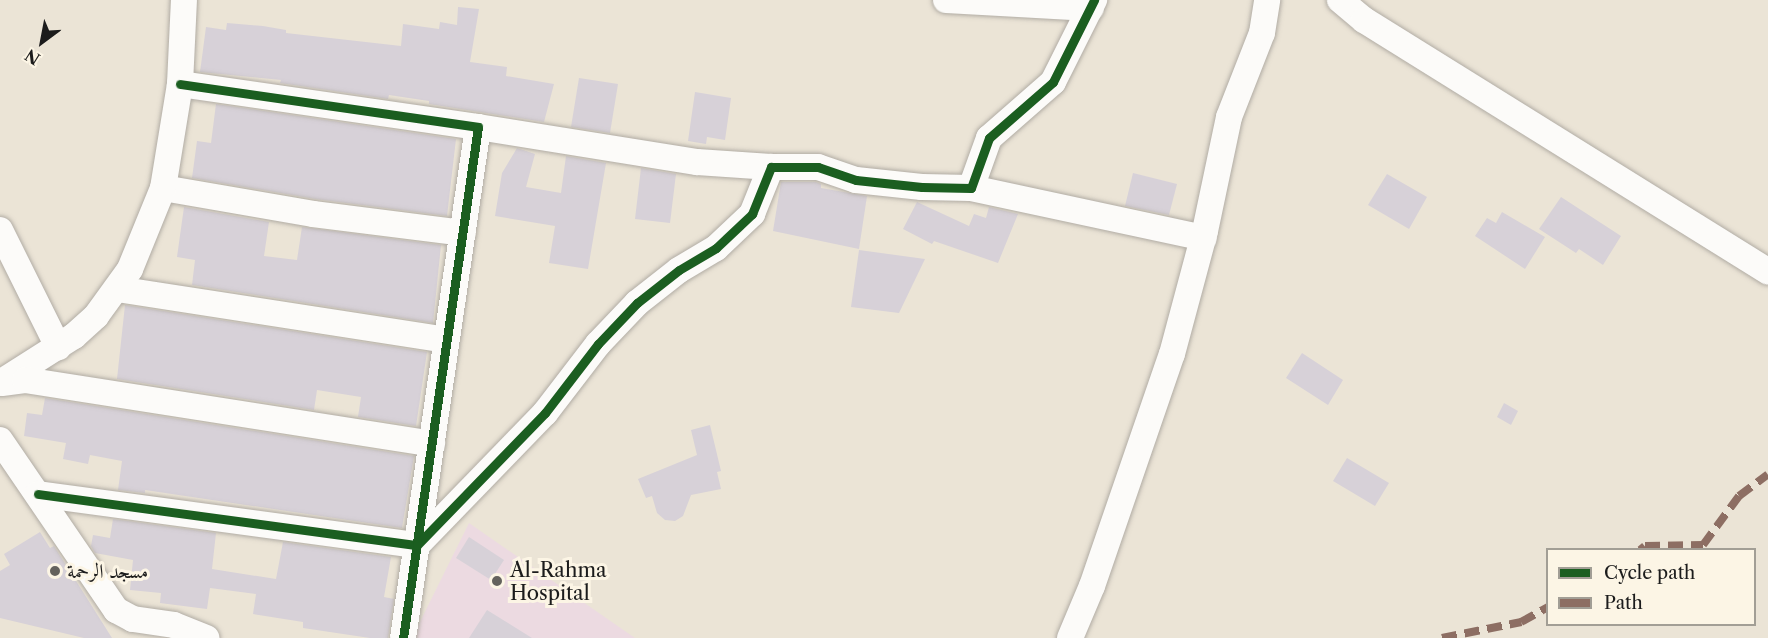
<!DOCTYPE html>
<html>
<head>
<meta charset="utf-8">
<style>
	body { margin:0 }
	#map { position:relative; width:1768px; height:638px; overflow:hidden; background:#ebe4d6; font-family:"Libre Caslon Text",Amiri,serif }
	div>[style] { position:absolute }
	.built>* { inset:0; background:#ecdae1 }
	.building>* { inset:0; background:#d7d1d8 }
	.roads { filter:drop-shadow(0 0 2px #b1aca4) drop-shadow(0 0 2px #b1aca4) }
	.minor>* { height:26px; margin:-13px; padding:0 13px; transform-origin:13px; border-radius:13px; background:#fcfbf9 }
	.quiet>* { height:8px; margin-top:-4px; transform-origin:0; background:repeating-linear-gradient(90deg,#8d6e63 0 15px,transparent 0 23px) }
	.cycleway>* { height:9px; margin:-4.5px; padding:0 4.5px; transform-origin:4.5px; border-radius:4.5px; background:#1b5e20 }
	.dots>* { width:16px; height:16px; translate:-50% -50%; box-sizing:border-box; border:3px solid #fcf5e5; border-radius:50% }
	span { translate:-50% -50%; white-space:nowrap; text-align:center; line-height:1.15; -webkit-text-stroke:6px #fcf5e5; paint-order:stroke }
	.poi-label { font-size:20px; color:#1c1c1c }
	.left { translate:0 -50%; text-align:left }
	.legend { position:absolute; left:1546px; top:548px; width:210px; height:78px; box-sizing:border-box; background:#fcf5e5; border:2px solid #a29e95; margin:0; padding:8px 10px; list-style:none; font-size:18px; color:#1c1c1c }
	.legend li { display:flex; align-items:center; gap:12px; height:30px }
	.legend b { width:30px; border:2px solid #a29e95 }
	.north { position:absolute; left:12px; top:12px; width:60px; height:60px; -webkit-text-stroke:4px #fcf5e5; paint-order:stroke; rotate:212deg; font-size:16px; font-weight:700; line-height:24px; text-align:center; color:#1c1c1c }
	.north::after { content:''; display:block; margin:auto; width:21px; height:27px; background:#1c1c1c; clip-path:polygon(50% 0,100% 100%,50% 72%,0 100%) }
</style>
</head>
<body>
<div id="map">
	<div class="built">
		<i style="clip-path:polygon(469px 523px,635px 638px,412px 638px)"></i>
	</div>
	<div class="building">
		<i style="clip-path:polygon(458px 7px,479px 9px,470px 62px,507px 67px,506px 76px,554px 84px,544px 122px,429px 104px,429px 101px,389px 95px,388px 99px,280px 83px,281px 80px,200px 72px,206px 27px,226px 30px,227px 23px,263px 26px,286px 30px,286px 33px,401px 46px,403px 24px,439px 29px,440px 22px,457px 25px)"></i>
		<i style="clip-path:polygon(579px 78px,618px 84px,610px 133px,571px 127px)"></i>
		<i style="clip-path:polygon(695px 92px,731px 98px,725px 140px,707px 137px,706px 144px,688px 141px)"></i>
		<i style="clip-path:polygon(216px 104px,456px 139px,447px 216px,315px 199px,192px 178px,197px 141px,211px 143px)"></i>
		<i style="clip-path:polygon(517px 148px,535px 154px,526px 187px,561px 193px,566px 156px,606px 163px,588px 269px,549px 263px,555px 226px,495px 216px,502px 173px)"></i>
		<i style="clip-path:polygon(641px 168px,676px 174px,670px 223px,635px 219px)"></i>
		<i style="clip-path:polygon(1133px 173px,1177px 184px,1169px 215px,1125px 206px)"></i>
		<i style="clip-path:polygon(1387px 174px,1427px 197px,1409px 229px,1368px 205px)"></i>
		<i style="clip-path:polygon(781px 182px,816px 182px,821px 184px,821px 188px,867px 196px,859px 249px,773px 231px)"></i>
		<i style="clip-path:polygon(1561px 197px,1621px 236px,1603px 265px,1579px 249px,1576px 253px,1539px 229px)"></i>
		<i style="clip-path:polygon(917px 202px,969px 226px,974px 214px,986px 218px,989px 207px,1018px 214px,998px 263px,934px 241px,932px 244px,903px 229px)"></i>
		<i style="clip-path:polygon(184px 207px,269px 222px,264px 256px,297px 260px,302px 227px,441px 245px,433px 323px,192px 285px,195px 260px,177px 257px)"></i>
		<i style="clip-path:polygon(1502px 212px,1545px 237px,1525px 269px,1475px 236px,1487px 218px,1496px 223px)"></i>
		<i style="clip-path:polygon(859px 250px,925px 259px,899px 313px,851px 307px)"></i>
		<i style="clip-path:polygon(125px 305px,427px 352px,416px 426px,358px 417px,361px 397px,317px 390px,314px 410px,117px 379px)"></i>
		<i style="clip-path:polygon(1302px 353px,1343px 380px,1328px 405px,1286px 378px)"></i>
		<i style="clip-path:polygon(45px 398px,414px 456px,402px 528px,145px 490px,145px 493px,118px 490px,122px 461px,90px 455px,88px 464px,63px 459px,66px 443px,24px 436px,27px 413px,42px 415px)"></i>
		<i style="clip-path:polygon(1504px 403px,1518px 411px,1511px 425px,1497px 417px)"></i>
		<i style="clip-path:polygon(710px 425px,721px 471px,717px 472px,721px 489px,691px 495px,683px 516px,675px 521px,665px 520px,657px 513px,652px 496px,646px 498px,638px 479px,697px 455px,691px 430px)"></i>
		<i style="clip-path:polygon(1347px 458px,1389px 483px,1375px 506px,1333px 481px)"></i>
		<i style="clip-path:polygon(113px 519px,216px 533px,212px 569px,276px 579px,283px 542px,391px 557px,384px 597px,394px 599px,388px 638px,370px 638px,303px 628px,303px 622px,253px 614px,256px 594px,210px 588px,207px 609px,160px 603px,161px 593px,130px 590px,133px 560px,95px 553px,91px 546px,93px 535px,110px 538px)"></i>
		<i style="clip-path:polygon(40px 532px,50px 548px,54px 546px,112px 638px,84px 638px,0 618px,0 571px,10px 565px,4px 554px)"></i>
		<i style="clip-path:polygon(469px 537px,504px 560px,491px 580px,456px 558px)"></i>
		<i style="clip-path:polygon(487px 610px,532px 638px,469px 638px)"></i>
	</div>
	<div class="roads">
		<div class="minor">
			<i style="left:946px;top:0;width:145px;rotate:3.2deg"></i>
			<i style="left:1340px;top:0;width:31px;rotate:40deg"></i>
			<i style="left:1364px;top:20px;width:476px;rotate:31.9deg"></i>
			<i style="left:180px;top:84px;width:301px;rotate:8.2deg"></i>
			<i style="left:478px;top:127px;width:516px;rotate:98.35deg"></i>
			<i style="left:478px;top:127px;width:222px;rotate:9.1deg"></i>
			<i style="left:697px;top:162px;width:74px;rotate:3.9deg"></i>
			<i style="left:163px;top:188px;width:152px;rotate:9.8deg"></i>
			<i style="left:313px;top:214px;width:151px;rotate:7.2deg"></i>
			<i style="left:971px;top:188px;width:238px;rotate:12.1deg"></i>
			<i style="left:0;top:230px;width:131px;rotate:63.6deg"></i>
			<i style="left:117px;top:289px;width:333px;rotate:8.8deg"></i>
			<i style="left:0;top:383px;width:88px;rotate:-32.4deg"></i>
			<i style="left:74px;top:336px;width:30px;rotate:-42deg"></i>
			<i style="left:96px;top:316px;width:58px;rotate:-54.1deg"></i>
			<i style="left:130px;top:269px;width:87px;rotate:-67.8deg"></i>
			<i style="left:163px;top:188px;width:105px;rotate:-80.7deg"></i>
			<i style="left:180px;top:84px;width:84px;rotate:-87.3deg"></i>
			<i style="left:2px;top:383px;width:23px;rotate:-7deg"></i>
			<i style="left:25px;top:380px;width:412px;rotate:8.9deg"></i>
			<i style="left:0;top:440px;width:206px;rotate:55.7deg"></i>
			<i style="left:116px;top:610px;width:19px;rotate:28deg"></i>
			<i style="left:133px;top:619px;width:41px;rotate:8.3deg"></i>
			<i style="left:174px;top:625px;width:35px;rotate:22deg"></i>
			<i style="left:38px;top:494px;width:382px;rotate:7.7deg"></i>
			<i style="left:417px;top:545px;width:184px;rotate:-45.9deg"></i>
			<i style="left:545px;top:413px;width:87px;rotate:-52.5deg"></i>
			<i style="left:598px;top:344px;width:57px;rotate:-46.4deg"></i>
			<i style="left:637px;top:303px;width:53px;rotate:-38.2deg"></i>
			<i style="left:679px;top:270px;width:43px;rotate:-30.7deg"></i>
			<i style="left:716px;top:248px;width:50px;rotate:-43.4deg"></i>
			<i style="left:752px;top:214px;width:51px;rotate:-68deg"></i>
			<i style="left:771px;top:167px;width:47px"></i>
			<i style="left:818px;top:167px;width:40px;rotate:18.9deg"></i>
			<i style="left:856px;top:180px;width:66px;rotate:6.1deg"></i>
			<i style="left:922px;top:187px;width:49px;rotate:1.2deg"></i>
			<i style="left:971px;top:188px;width:53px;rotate:-70.2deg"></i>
			<i style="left:989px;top:138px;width:85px;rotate:-41.2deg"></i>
			<i style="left:1053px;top:82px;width:92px;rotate:-63.4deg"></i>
			<i style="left:1070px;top:638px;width:56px;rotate:-67.1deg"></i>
			<i style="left:1092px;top:586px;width:245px;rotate:-71deg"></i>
			<i style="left:1172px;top:354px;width:127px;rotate:-75deg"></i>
			<i style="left:1205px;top:231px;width:116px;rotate:-78.1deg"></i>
			<i style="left:1229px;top:117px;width:90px;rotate:-68.6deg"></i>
			<i style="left:1262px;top:33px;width:33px;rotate:-81deg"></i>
		</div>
	</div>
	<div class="quiet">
		<i style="left:1640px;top:550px;width:6px;rotate:-39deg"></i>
		<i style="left:1645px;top:546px;width:58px;rotate:-1deg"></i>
		<i style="left:1703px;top:545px;width:61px;rotate:-53.7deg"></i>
		<i style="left:1739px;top:496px;width:36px;rotate:-37deg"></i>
		<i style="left:1442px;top:638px;width:81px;rotate:-11.4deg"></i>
		<i style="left:1521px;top:622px;width:31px;rotate:-29deg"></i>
	</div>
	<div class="cycleway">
		<i style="left:180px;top:84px;width:301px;rotate:8.2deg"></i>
		<i style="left:478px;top:127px;width:516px;rotate:98.35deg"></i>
		<i style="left:38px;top:494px;width:382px;rotate:7.7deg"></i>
		<i style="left:417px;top:545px;width:184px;rotate:-45.9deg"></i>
		<i style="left:545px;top:413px;width:87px;rotate:-52.5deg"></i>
		<i style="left:598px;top:344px;width:57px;rotate:-46.4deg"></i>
		<i style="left:637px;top:303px;width:53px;rotate:-38.2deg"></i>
		<i style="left:679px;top:270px;width:43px;rotate:-30.7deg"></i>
		<i style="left:716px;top:248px;width:50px;rotate:-43.4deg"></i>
		<i style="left:752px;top:214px;width:51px;rotate:-68deg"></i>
		<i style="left:771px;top:167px;width:47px"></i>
		<i style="left:818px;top:167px;width:40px;rotate:18.9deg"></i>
		<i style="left:856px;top:180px;width:66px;rotate:6.1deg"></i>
		<i style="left:922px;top:187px;width:49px;rotate:1.2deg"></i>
		<i style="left:971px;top:188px;width:53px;rotate:-70.2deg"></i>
		<i style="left:989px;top:138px;width:85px;rotate:-41.2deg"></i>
		<i style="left:1053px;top:82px;width:92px;rotate:-63.4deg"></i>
	</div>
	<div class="dots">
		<i style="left:55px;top:571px;background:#64625d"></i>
		<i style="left:497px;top:581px;background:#64625d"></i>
	</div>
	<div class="poi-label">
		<span class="left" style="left:510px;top:582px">Al-Rahma<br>Hospital</span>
		<span class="left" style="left:67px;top:571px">مسجد الرحمة</span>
	</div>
	<ul class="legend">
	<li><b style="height:8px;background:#1b5e20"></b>Cycle path</li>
	<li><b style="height:8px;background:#8d6e63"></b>Path</li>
	</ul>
	<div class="north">N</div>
</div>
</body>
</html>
